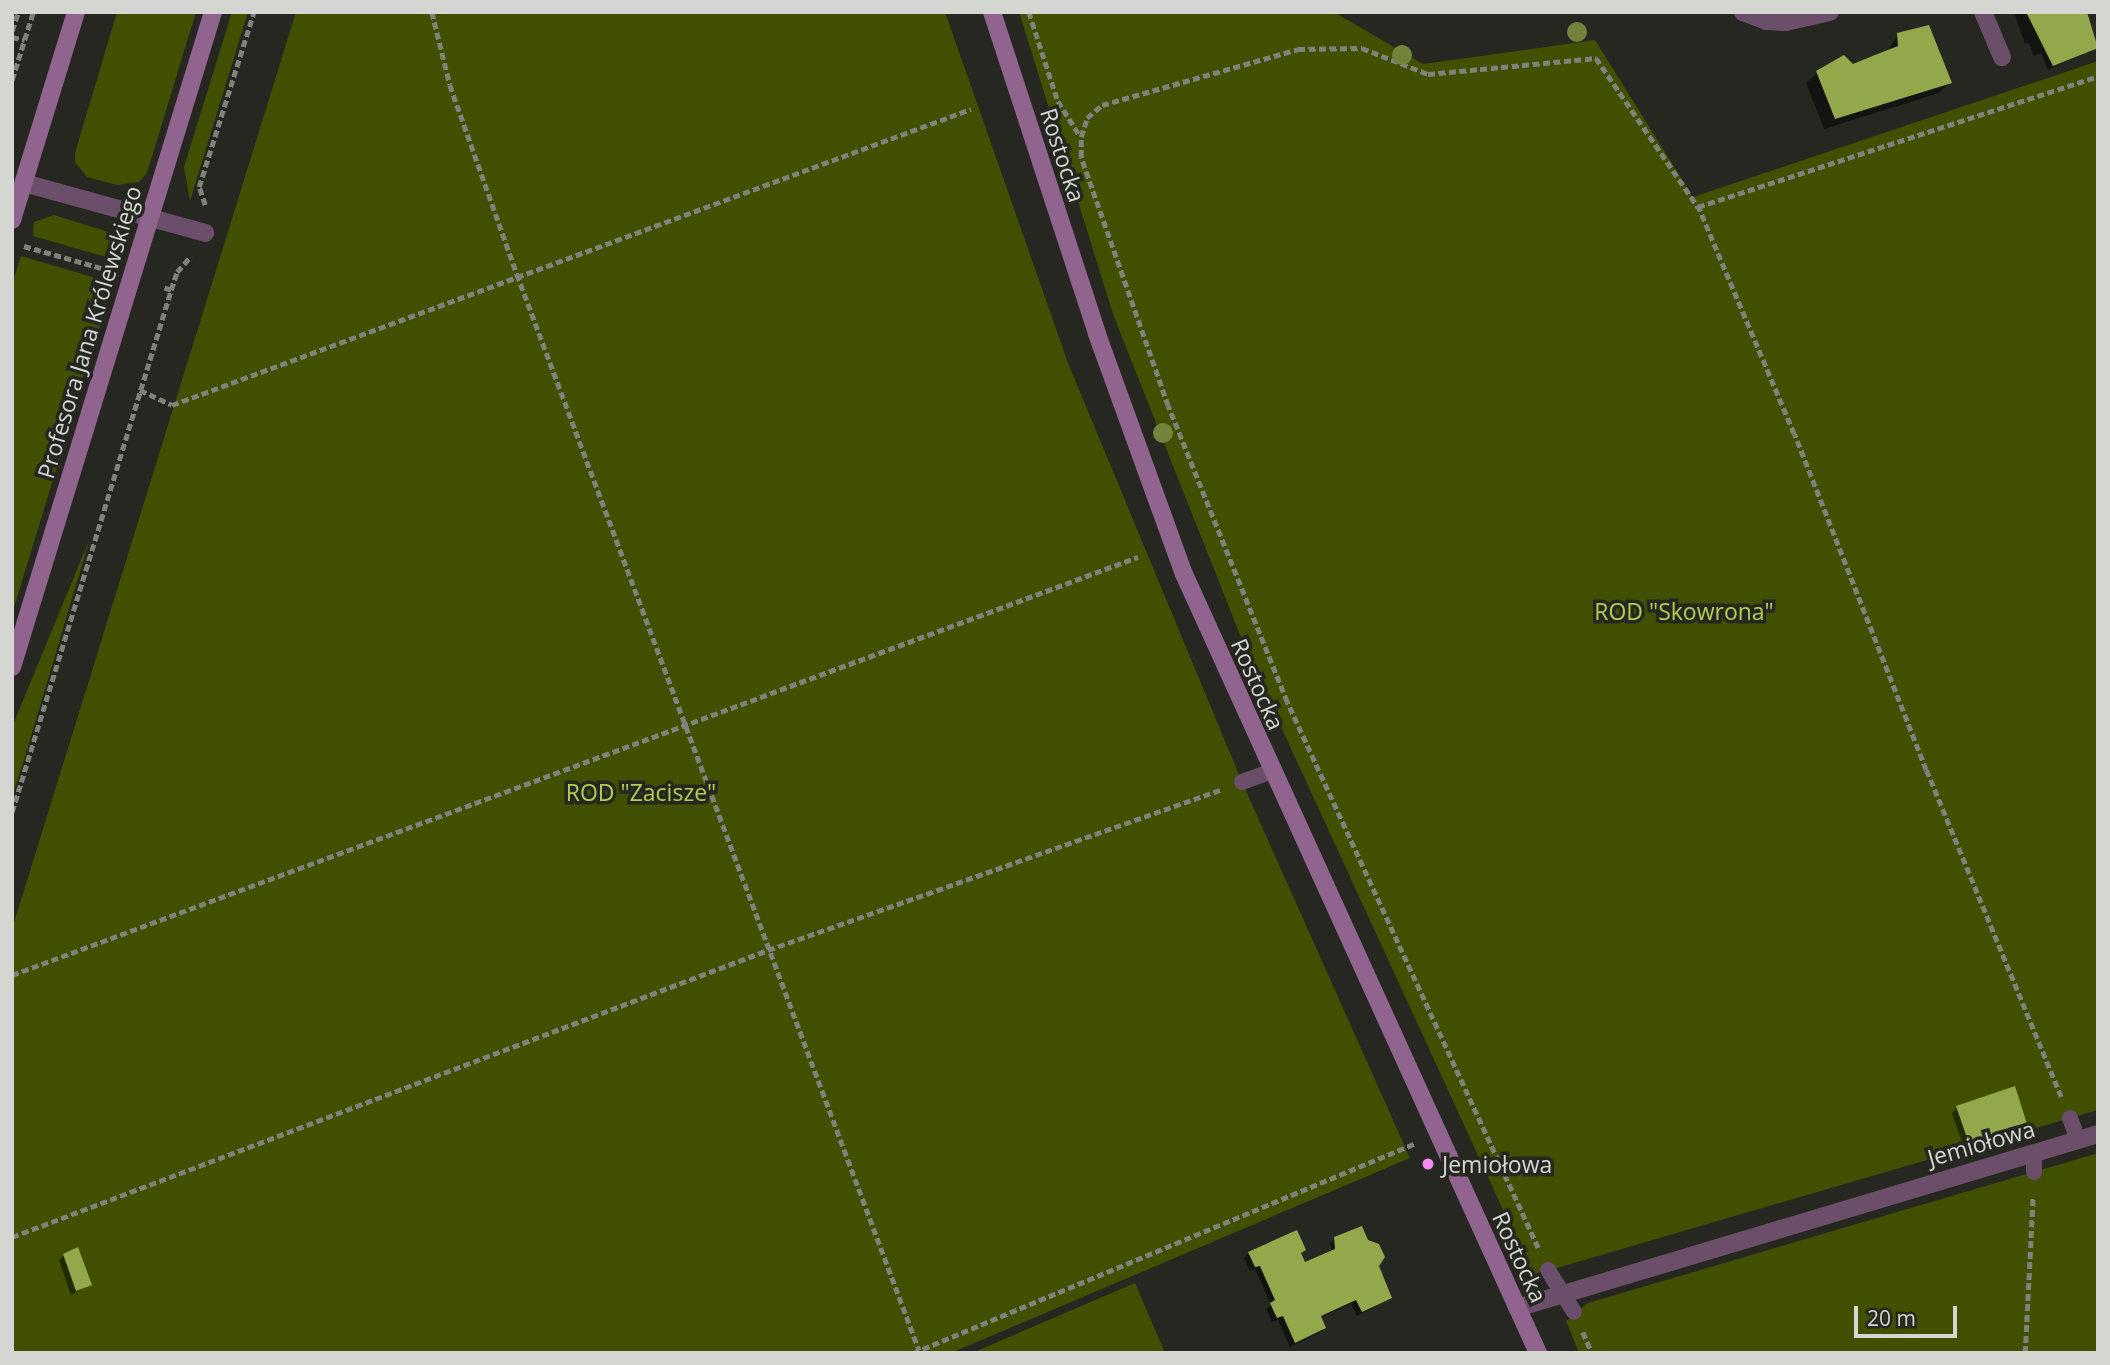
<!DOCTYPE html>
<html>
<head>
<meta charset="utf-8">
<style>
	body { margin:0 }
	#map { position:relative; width:2110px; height:1365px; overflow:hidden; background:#252720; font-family:"Open Sans",sans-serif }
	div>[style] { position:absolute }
	.green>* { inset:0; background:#414f00 }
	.shadow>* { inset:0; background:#0007 }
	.building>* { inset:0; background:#93a84a }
	.path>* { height:4.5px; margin-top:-2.25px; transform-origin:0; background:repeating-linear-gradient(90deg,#7f817b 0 7px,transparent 0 10.5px) }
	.lane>* { height:16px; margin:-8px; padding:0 8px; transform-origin:8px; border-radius:8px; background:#6b4e69 }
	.street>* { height:18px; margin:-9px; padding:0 9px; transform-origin:9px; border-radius:9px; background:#6b4e69 }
	.secondary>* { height:18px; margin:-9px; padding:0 9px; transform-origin:9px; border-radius:9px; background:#91648f }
	.trees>* { width:20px; height:20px; margin:-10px; border-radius:50%; background:#73833b }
	.dots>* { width:19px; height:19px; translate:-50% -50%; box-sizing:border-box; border:4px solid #252720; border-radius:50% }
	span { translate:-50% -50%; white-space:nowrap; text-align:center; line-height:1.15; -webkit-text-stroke:7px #252720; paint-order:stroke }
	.street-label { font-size:23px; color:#d4d6d1 }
	.park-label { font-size:23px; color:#b2ce51 }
	.poi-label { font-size:23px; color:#d4d6d1 }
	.left { translate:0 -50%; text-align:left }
	.frame { position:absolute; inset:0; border:14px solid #d4d6d1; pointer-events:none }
	.scale { position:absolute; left:1854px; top:1306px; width:103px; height:32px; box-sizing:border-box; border:4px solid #d4d6d1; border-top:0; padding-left:9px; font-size:21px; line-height:24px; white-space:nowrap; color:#d4d6d1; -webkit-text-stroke:5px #252720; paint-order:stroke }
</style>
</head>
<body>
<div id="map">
	<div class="green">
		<i style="clip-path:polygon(117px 12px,196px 12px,147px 173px,139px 182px,117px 185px,87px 177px,75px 162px,75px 153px)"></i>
		<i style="clip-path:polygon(232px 12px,248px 12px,190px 201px,184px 167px)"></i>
		<i style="clip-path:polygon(296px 12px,945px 12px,1068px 363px,1242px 782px,1410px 1158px,951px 1353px,12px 1353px,12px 929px)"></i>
		<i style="clip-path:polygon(1019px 12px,1334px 12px,1423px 64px,1595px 40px,1693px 197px,2098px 61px,2098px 1110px,1533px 1275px,1248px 655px,1114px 317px)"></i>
		<i style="clip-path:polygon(54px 215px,112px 233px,120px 261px,33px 236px,34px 222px)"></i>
		<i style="clip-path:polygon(21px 256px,113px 283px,12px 614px,12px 284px)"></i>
		<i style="clip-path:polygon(90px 538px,24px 760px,12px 798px,12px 727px)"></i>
		<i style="clip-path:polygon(2098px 1153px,2098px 1353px,1579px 1353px,1566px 1321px,1588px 1303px)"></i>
		<i style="clip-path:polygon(1135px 1283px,1165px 1353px,972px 1353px)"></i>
	</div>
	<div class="shadow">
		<i style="clip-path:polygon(2014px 12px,2085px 12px,2098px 47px,2048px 70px,2041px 53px,2034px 56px,2029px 43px,2025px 44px)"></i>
		<i style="clip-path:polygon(1898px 35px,1950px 82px,1939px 93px,1824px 129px,1806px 83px,1817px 73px,1853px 66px,1887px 52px)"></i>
		<i style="clip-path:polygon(1957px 1108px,2026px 1127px,1965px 1151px,1952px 1113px)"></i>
		<i style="clip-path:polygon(1335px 1239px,1377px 1266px,1390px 1298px,1357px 1316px,1351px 1304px,1319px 1318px,1324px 1328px,1319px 1333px,1290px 1347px,1278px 1320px,1272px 1322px,1266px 1309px,1271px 1305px,1255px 1269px,1250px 1271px,1244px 1258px,1249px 1253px,1300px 1254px,1304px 1264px,1333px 1251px,1330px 1244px)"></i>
		<i style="clip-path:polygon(64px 1255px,90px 1284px,71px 1295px,59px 1260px)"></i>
	</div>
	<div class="building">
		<i style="clip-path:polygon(2026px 12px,2087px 12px,2098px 48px,2053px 66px)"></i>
		<i style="clip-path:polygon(1929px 25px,1952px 83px,1835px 119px,1816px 71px,1844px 55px,1853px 64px,1875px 55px,1898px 46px,1897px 33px)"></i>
		<i style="clip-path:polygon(2015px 1086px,2028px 1127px,1970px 1147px,1956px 1106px)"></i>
		<i style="clip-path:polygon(1362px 1226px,1368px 1240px,1379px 1244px,1385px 1257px,1379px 1266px,1392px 1298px,1362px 1312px,1356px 1300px,1321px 1316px,1326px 1328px,1295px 1343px,1283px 1316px,1277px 1318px,1270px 1303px,1275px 1300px,1260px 1266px,1255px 1267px,1248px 1252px,1297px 1230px,1306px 1250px,1301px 1253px,1305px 1262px,1335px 1249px,1334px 1237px)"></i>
		<i style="clip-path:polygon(78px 1247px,92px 1285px,76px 1291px,63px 1254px)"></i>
	</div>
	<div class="path">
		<i style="left:432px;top:12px;width:75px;rotate:76.1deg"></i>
		<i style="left:450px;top:85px;width:201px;rotate:70.5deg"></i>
		<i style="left:517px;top:274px;width:1149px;rotate:69.51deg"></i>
		<i style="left:1029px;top:12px;width:94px;rotate:72deg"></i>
		<i style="left:1058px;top:101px;width:41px;rotate:57.8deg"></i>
		<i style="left:12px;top:31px;width:20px;rotate:-72deg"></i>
		<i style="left:12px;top:37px;width:13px;rotate:13deg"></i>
		<i style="left:12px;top:80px;width:71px;rotate:-72.8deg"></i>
		<i style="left:205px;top:205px;width:19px;rotate:-108deg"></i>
		<i style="left:199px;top:187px;width:183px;rotate:-72.6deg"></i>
		<i style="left:24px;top:246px;width:87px;rotate:15.9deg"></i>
		<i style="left:171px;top:290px;width:19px;rotate:-72deg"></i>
		<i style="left:177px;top:272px;width:21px;rotate:-49deg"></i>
		<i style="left:140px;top:390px;width:35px;rotate:25deg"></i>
		<i style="left:172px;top:405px;width:852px;rotate:-20.33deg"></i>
		<i style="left:12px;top:812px;width:546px;rotate:-73.06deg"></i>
		<i style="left:171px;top:290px;width:7px;rotate:-164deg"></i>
		<i style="left:12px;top:975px;width:1201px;rotate:-20.37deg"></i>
		<i style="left:2061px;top:1097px;width:354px;rotate:-112.4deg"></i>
		<i style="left:1926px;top:770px;width:361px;rotate:-111.4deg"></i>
		<i style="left:1794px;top:434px;width:246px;rotate:-112.9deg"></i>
		<i style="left:1698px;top:207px;width:421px;rotate:-18.1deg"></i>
		<i style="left:12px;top:1237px;width:809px;rotate:-20.79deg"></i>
		<i style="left:768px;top:950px;width:480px;rotate:-19.5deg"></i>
		<i style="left:1538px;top:1248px;width:601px;rotate:-114.69deg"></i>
		<i style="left:1287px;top:702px;width:319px;rotate:-111.9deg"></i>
		<i style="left:1168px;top:406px;width:264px;rotate:-109.3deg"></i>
		<i style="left:1081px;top:157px;width:20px;rotate:-90deg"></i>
		<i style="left:1081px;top:137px;width:20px;rotate:-72deg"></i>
		<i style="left:1087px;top:118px;width:20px;rotate:-41deg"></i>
		<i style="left:1102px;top:105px;width:204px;rotate:-15.9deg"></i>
		<i style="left:1298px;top:49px;width:64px;rotate:-0.9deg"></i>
		<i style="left:1362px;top:48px;width:71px;rotate:21.5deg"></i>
		<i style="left:1428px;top:74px;width:169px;rotate:-5.4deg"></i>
		<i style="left:1596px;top:58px;width:181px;rotate:55.6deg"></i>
		<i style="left:1583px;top:1332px;width:23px;rotate:67deg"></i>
		<i style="left:913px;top:1353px;width:545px;rotate:-22.66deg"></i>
		<i style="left:2025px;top:1353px;width:156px;rotate:-87.1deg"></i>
	</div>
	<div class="lane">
		<i style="left:1242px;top:782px;width:30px;rotate:-20deg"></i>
		<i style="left:2070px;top:1118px;width:23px;rotate:70deg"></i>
		<i style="left:2034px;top:1172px;width:19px;rotate:-90deg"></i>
		<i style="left:1548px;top:1270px;width:49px;rotate:58.2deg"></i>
	</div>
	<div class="street">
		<i style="left:1743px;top:12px;width:25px;rotate:21deg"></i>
		<i style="left:1766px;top:21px;width:20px;rotate:3deg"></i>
		<i style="left:1786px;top:22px;width:45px;rotate:-12.8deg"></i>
		<i style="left:1983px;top:12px;width:49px;rotate:67.1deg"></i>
		<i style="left:24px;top:183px;width:188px;rotate:15.4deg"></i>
		<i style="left:1517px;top:1308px;width:606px;rotate:-16.67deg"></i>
	</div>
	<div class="secondary">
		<i style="left:992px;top:12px;width:339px;rotate:71.9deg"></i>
		<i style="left:1097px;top:334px;width:255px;rotate:70.1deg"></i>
		<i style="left:1184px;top:574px;width:856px;rotate:65.56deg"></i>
		<i style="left:12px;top:220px;width:218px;rotate:-72.9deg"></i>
		<i style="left:12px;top:667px;width:685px;rotate:-72.94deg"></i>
	</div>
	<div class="trees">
		<i style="left:1577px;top:32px"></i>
		<i style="left:1402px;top:55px"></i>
		<i style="left:1163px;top:433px"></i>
	</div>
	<div class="dots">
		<i style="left:1428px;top:1164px;background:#f389f1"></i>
	</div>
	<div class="street-label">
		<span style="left:1063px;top:155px;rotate:72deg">Rostocka</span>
		<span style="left:89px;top:332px;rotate:-73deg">Profesora Jana Królewskiego</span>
		<span style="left:1258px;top:684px;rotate:66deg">Rostocka</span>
		<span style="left:1981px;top:1143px;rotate:-16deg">Jemiołowa</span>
		<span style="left:1520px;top:1257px;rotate:65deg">Rostocka</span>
	</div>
	<div class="park-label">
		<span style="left:1684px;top:611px">ROD "Skowrona"</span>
		<span style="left:641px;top:792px">ROD "Zacisze"</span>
	</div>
	<div class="poi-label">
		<span class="left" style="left:1442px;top:1164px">Jemiołowa</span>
	</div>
	<div class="frame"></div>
	<div class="scale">20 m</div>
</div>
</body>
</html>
